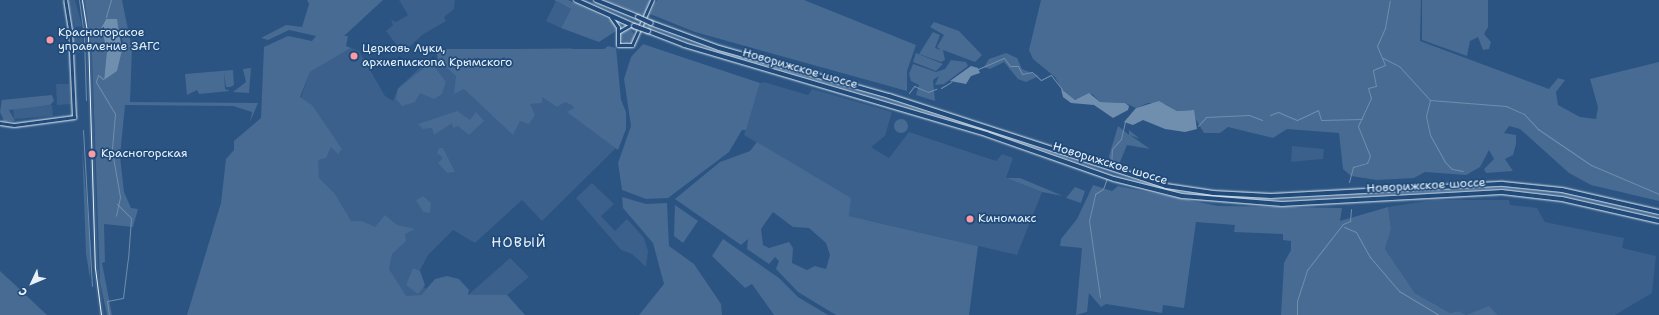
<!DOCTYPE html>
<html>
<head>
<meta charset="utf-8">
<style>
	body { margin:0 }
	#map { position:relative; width:1659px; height:315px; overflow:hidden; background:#2b5482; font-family:"Shantell Sans",sans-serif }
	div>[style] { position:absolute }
	.built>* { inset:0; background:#3a608b }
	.green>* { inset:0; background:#476b93 }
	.round { border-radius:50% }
	.water>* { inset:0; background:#708ead }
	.stream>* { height:1px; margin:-0.5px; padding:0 0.5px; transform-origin:0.5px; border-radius:0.5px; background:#708ead }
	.roads { filter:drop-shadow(0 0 1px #e8f1f8) drop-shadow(0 0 1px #e8f1f8) }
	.tertiary>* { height:3px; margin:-1.5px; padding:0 1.5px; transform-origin:1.5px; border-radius:1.5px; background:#1f4a7a }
	.motorway>* { height:4px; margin:-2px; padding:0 2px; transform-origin:2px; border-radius:2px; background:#1f4a7a }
	.rail>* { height:1px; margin:-0.5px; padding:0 0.5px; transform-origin:0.5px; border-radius:0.5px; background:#e8f1f8 }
	.bridges { filter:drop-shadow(0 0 1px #e8f1f8) drop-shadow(0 0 1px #e8f1f8) }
	.motorway-bridge>* { height:4px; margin:-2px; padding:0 2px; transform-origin:2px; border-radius:2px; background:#1f4a7a }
	.dots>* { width:11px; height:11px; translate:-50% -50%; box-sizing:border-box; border:2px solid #1f4a7a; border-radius:50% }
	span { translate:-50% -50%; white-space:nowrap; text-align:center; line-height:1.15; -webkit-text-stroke:3.5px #1f4a7a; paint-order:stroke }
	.poi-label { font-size:12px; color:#e8f1f8 }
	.left { translate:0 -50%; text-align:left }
	.street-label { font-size:12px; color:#e8f1f8 }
	.quarter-label { font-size:14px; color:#e8f1f8; letter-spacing:1px }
	.north { position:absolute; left:12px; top:263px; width:40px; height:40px; -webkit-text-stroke:3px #1f4a7a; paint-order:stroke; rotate:226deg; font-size:11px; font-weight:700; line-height:16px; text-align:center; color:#e8f1f8 }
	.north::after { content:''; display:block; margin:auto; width:14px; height:18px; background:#e8f1f8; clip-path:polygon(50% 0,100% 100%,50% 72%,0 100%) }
</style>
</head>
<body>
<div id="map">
	<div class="built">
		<i style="clip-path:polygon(68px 0,75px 0,82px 26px,75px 27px)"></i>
		<i style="clip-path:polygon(81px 0,85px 0,91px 33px,98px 264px,104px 315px,99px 315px,94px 275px,86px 40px)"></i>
		<i style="clip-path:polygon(399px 0,455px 0,454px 9px,444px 17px,446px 21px,422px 35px,403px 53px,386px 31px,393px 25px,391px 20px,396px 22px,408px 15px)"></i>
		<i style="clip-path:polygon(556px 1px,571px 9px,561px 28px,546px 21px)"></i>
		<i style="clip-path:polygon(73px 33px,83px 37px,84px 52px,74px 53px)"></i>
		<i style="clip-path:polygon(351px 48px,359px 51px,385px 96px,393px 101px,398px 88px,424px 64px,438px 60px,439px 50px,572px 48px,611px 143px,616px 148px,542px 221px,522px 200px,475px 243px,453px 230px,428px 255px,416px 278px,426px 289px,409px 308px,279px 158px,310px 72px)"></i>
		<i style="clip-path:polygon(764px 82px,808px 95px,812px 89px,892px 112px,885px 136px,871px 147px,889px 158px,909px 132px,996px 161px,1002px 154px,1013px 158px,1006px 178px,1042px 192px,1017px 255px,849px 216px,850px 198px,744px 135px,760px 83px)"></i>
		<i style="clip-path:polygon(56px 84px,69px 84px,71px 104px,57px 105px)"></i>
		<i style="clip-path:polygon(52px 105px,53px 116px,14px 119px,13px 108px)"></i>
		<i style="clip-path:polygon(1292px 146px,1324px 149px,1323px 159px,1291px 162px)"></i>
		<i style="clip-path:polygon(592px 183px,614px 204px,601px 216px,615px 231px,627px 219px,644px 238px,648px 251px,646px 267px,632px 254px,621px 250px,576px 198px)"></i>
		<i style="clip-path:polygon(1433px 200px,1509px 200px,1510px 205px,1537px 208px,1545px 222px,1624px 238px,1622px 248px,1656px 256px,1652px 293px,1615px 315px,1498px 315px,1489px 307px,1466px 315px,1459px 311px,1450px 313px,1415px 293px,1385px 249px,1391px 229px,1388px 207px)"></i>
		<i style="clip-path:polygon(510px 258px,529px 277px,507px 295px,468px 295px)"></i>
	</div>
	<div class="green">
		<i style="clip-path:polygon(evenodd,85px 0,122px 0,132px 49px,130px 102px,258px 103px,250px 122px,252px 112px,233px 106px,125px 105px,120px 156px,124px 192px,131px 208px,138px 209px,133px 227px,104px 224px,105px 262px,102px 263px,112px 315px,107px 315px,100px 282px,92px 54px,85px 0,116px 19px,123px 42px,113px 71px,104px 80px,107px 50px,101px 28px,105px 20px,116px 19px)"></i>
		<i style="clip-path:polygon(307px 0,383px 0,344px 36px,348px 36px,346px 46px,351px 48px,310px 72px,300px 97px,312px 105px,342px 149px,338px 154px,331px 147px,326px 158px,318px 160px,319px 178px,335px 194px,351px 221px,362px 221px,375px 227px,385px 215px,397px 225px,415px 229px,405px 234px,406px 241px,392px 254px,389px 269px,406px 296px,421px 295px,435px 279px,447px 276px,459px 279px,469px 290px,468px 295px,507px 295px,525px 315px,187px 315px,221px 203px,226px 159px,234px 150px,234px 141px,261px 118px,264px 47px,288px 36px,312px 41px,316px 36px,289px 30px,268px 40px,261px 38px,286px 25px,302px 27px,309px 4px)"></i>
		<i style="clip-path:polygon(554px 0,568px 0,614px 22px,616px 31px,599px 42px,561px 28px,571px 9px)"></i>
		<i style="clip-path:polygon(605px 0,650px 0,644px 15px)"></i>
		<i style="clip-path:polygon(657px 0,804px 0,916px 45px,907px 71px,907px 91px,695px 32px,650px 14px)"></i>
		<i style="clip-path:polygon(1041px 0,1421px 0,1420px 41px,1549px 89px,1558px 78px,1565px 80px,1556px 92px,1558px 105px,1580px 117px,1596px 119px,1598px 107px,1590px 79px,1659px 62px,1659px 201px,1591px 185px,1569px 173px,1520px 129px,1509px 126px,1504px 133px,1516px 135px,1516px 144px,1513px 155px,1505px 159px,1513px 171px,1486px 173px,1484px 169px,1494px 159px,1489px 150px,1480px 167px,1466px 175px,1425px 172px,1414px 178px,1377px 180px,1351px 176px,1343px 169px,1339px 133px,1287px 129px,1273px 138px,1228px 127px,1220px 133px,1204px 133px,1190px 110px,1177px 111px,1165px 104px,1148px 103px,1136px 108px,1125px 103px,1100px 102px,1092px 94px,1075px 100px,1065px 95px,1055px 77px,1033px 59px,1029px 50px)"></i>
		<i style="clip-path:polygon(1422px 0,1488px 0,1488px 27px,1484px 34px,1491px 42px,1489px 49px,1483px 50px,1478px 37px,1470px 41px,1467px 56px,1422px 40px)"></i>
		<i style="clip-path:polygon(934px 22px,959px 31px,982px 55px,975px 62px,943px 50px,945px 60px,941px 62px,919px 54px,933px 32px,940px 35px,935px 48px,941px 50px,937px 47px,944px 35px,930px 27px)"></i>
		<i class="round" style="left:620px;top:29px;width:14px;height:14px"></i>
		<i style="clip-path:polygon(643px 44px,760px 83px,746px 130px,742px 130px,729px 152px,668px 198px,646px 199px,622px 190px,618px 163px,631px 126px,624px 79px,631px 57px)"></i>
		<i style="clip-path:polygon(608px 46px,616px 48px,621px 100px,626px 112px,626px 129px,618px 150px,567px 112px,574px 108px,572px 105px,565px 102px,557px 107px,542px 97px,542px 103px,530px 104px,535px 115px,529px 124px,520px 121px,513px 135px,464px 89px,454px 94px,456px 76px,438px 60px,437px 54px,445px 49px,604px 49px)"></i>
		<i style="clip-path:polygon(916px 53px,943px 64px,936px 71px,913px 62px)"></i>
		<i style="clip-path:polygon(1006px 53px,1017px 58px,1022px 69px,1039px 76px,1026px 82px,1018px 79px,1004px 62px,990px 69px,984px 67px,989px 59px)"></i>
		<i style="clip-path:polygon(951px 60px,966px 62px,968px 66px,944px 84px,935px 85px,939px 76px,933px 80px,935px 101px,916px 95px,919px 85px,911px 81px,909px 74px,913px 64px,936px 72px,945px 69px)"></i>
		<i style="clip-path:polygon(431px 62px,446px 82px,442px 94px,434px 99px,420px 93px,415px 102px,402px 106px,396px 99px,398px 89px)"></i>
		<i style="clip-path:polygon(251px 68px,249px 93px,233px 92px,246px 82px,243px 69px)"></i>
		<i style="clip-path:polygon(233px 70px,234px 85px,230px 87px,226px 87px,224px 72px,225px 89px,230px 91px,199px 94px,197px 90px,187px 95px,185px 74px)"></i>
		<i style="clip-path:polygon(3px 93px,2px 100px,52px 95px,54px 101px,50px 105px,9px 110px,15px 121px,4px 121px,0 112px)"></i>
		<i style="clip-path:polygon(457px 111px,470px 120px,476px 112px,484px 121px,469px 135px,458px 126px,453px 128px,452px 123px,434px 135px,432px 128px,423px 129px,418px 124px)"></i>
		<i class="round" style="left:894px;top:119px;width:14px;height:14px"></i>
		<i style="clip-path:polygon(1118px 126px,1129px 135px,1129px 130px,1140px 139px,1130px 135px,1150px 149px,1127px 145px,1118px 167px,1110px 163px,1109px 156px)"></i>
		<i style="clip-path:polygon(evenodd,757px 142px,851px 198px,849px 216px,978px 246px,969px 315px,836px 315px,798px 292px,776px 269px,779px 261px,775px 257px,769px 264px,747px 249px,748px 239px,741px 245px,675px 199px,720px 162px,750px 151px,757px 142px,773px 212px,793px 227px,809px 228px,826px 243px,830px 255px,826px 269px,815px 266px,807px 270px,792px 263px,793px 248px,789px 242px,769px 248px,763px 245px,761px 229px,773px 212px)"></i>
		<i style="clip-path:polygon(82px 146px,91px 251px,90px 279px,86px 253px)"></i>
		<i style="clip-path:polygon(439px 148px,443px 148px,455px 172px,447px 173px,438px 163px,443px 158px,437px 153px)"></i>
		<i style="clip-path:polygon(1006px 178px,1020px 178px,1063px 196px,1042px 192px)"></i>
		<i style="clip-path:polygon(1093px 185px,1112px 191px,1118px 186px,1218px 206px,1342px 208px,1340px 221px,1388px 207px,1391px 229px,1385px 249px,1415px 293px,1450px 313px,1459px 311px,1466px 315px,1489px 306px,1498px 315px,1281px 315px,1284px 263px,1291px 250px,1291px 241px,1283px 240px,1283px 234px,1234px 232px,1235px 225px,1196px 222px,1184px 308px,1163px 305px,1162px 313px,1106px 304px,1101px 307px,1089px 293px,1087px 312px,1076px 315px,1082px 248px,1060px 246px,1061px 239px,1077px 219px)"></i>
		<i style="clip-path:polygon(1075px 187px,1085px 191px,1081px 203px,1066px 198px)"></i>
		<i style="clip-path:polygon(423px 196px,431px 203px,430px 213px,423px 212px,416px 200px)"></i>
		<i style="clip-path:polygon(622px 197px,646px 204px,667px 203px,669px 246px,694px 264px,721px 304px,722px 315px,639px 315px,664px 284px,653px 243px,623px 208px)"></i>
		<i style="clip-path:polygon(675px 205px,698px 221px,683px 243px,674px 236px)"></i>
		<i style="clip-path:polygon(723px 239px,779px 278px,798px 297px,828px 315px,774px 315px,752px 284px,745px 288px,712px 256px)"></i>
		<i style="clip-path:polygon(413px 268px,420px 271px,425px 285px,418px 294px,406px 285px)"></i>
		<i style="clip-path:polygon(0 271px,13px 283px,47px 315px,0 315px)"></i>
	</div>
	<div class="water">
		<i style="clip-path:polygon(106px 19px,117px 19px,122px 50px,117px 71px,104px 80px,107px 50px,101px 28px)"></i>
		<i style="clip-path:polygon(971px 66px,978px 68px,980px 73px,971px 76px,966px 84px,950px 81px)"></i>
		<i style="clip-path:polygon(1061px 89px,1075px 100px,1089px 93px,1100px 102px,1125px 103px,1129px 106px,1128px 110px,1113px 118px,1094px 105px,1071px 103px,1063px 97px)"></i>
		<i style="clip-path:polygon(1159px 101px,1177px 111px,1194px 110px,1197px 129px,1185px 132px,1165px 129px,1143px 120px,1133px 125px,1124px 122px,1136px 108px)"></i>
	</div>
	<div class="stream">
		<i style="left:79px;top:0;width:35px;rotate:82deg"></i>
		<i style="left:106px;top:17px;width:18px;rotate:-74deg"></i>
		<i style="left:84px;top:37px;width:63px;rotate:88.2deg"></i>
		<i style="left:1383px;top:58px;width:18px;rotate:27deg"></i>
		<i style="left:1399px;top:66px;width:46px;rotate:47.6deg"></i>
		<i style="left:1430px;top:100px;width:76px;rotate:4.5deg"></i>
		<i style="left:1506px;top:106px;width:20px;rotate:24deg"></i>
		<i style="left:1524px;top:114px;width:21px;rotate:47deg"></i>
		<i style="left:1538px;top:129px;width:64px;rotate:34.2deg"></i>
		<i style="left:1591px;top:165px;width:74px;rotate:23.1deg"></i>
		<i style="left:978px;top:69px;width:28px;rotate:-23deg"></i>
		<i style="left:1004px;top:58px;width:10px;rotate:53deg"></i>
		<i style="left:1010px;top:66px;width:8px"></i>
		<i style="left:1018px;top:66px;width:9px;rotate:63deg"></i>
		<i style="left:1022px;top:74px;width:10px;rotate:-11deg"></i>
		<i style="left:1032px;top:72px;width:12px;rotate:42deg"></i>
		<i style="left:1041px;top:80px;width:11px;rotate:-27deg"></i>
		<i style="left:1051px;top:75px;width:18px;rotate:52deg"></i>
		<i style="left:103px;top:79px;width:6px;rotate:-141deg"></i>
		<i style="left:98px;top:75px;width:7px;rotate:106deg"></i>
		<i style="left:96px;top:82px;width:37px;rotate:59deg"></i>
		<i style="left:115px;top:114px;width:37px;rotate:95deg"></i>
		<i style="left:112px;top:151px;width:47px;rotate:80.1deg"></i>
		<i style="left:120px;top:197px;width:19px;rotate:102deg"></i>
		<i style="left:941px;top:88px;width:12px;rotate:-31deg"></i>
		<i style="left:909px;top:93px;width:9px;rotate:-54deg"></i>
		<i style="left:914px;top:86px;width:15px;rotate:23deg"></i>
		<i style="left:928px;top:92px;width:9px;rotate:-21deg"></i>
		<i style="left:1430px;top:100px;width:16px;rotate:104deg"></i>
		<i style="left:1426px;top:116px;width:19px;rotate:78deg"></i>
		<i style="left:1430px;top:135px;width:31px;rotate:61deg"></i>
		<i style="left:1445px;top:162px;width:10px;rotate:45deg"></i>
		<i style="left:1452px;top:169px;width:11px;rotate:10deg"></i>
		<i style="left:1270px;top:115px;width:9px;rotate:-21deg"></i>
		<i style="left:1278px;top:112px;width:21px;rotate:23deg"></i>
		<i style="left:1297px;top:120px;width:23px;rotate:-25deg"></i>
		<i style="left:1318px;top:110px;width:10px;rotate:73deg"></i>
		<i style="left:1321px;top:120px;width:41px;rotate:-1.4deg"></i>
		<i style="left:1198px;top:126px;width:12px;rotate:-48deg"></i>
		<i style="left:1206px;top:117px;width:43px;rotate:-2.7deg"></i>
		<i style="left:1249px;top:115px;width:14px;rotate:21deg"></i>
		<i style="left:83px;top:130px;width:156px;rotate:86.7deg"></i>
		<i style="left:1111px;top:167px;width:18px;rotate:-87deg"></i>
		<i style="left:1112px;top:149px;width:13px;rotate:-48deg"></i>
		<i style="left:1121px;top:139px;width:18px;rotate:-77deg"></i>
		<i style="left:1349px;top:182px;width:16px;rotate:-75deg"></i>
		<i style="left:1353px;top:167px;width:15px;rotate:-16deg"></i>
		<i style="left:1367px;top:163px;width:8px;rotate:-67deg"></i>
		<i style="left:1370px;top:156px;width:32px;rotate:-112deg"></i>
		<i style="left:1358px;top:126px;width:31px;rotate:-65deg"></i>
		<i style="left:1371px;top:98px;width:10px;rotate:-107deg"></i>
		<i style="left:1368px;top:88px;width:8px;rotate:-14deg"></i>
		<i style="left:1376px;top:86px;width:16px;rotate:-101deg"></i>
		<i style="left:1373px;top:70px;width:13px;rotate:-23deg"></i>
		<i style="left:1385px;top:65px;width:21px;rotate:-113deg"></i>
		<i style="left:1377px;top:46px;width:20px;rotate:-66deg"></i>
		<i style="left:1385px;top:28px;width:28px;rotate:-80deg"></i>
		<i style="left:1344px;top:227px;width:13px;rotate:23deg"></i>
		<i style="left:1356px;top:232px;width:29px;rotate:61deg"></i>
		<i style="left:1370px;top:257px;width:45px;rotate:49.5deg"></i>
		<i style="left:1399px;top:291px;width:47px;rotate:31deg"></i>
		<i style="left:1100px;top:297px;width:77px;rotate:-98.2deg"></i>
		<i style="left:1089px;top:221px;width:28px;rotate:-77deg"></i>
		<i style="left:1095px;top:194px;width:9px;rotate:-32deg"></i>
		<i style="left:1103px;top:189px;width:12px;rotate:-70deg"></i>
		<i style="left:109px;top:315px;width:14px;rotate:-98deg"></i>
		<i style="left:107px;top:301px;width:16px;rotate:-11deg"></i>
		<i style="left:123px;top:298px;width:39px;rotate:-83deg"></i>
		<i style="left:128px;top:259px;width:41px;rotate:-85.8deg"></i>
		<i style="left:131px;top:218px;width:20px;rotate:-135deg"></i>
		<i style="left:1297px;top:315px;width:14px;rotate:-90deg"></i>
		<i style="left:1297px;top:301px;width:33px;rotate:-72deg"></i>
		<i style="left:1307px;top:270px;width:58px;rotate:-52deg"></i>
		<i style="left:1343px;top:224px;width:8px;rotate:-23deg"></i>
		<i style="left:1350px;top:221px;width:12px;rotate:-85deg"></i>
	</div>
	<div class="roads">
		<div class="tertiary">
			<i style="left:611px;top:17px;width:12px;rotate:55deg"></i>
			<i style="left:618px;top:27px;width:18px;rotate:90deg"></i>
			<i style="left:618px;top:45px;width:14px"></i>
			<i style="left:632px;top:45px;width:49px;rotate:-66deg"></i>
			<i style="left:618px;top:32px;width:14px;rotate:-30deg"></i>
			<i style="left:0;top:123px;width:14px;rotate:8deg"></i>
			<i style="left:14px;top:125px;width:61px;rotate:-7.6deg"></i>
			<i style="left:74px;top:117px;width:87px;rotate:-92.6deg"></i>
			<i style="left:70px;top:30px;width:30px;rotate:-99deg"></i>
		</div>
		<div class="motorway">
			<i style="left:576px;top:0;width:64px;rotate:24.1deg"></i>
			<i style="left:596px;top:0;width:45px;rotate:22deg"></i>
			<i style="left:651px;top:23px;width:72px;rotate:20.2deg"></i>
			<i style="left:719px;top:48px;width:177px;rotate:15.8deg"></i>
			<i style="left:889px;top:96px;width:291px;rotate:18deg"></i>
			<i style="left:1166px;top:186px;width:48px;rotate:8.5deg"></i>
			<i style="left:1213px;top:193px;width:58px;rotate:3deg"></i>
			<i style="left:1271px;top:196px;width:232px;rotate:-3deg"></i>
			<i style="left:1503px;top:184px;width:59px;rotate:5.8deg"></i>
			<i style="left:1562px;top:190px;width:99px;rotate:12.8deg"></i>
			<i style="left:648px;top:31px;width:39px;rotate:21deg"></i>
			<i style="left:684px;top:45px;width:315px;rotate:16.4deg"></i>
			<i style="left:986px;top:134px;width:136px;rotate:19.4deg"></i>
			<i style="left:1114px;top:179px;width:70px;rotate:14deg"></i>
			<i style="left:1182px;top:196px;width:100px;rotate:4.6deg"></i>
			<i style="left:1282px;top:204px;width:220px;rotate:-3.1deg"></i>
			<i style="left:1502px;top:192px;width:60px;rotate:6.7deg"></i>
			<i style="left:1562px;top:199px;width:99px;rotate:12.8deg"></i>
		</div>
	</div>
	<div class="rail">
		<i style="left:82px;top:0;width:36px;rotate:81deg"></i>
		<i style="left:88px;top:36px;width:232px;rotate:88.3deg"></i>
		<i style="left:95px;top:268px;width:47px;rotate:82.7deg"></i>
	</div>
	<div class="bridges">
		<div class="motorway-bridge">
			<i style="left:638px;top:17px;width:14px;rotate:25deg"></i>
			<i style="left:634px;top:26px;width:15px;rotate:20deg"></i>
		</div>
	</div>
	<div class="dots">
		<i style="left:50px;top:40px;background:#ff9aa2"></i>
		<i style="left:354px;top:56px;background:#ff9aa2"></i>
		<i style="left:92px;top:154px;background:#ff9aa2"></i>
		<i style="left:970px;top:219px;background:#ff9aa2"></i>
	</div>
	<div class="poi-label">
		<span class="left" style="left:58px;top:40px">Красногорское<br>управление ЗАГС</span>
		<span class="left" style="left:362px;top:56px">Церковь Луки,<br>архиепископа Крымского</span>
		<span class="left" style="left:101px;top:154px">Красногорская</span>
		<span class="left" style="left:978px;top:219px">Киномакс</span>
	</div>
	<div class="street-label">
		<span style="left:800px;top:69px;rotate:16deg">Новорижское шоссе</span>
		<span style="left:1110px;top:164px;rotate:17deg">Новорижское шоссе</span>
		<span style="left:1426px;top:186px;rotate:-3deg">Новорижское шоссе</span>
	</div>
	<div class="quarter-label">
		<span style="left:519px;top:242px">НОВЫЙ</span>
	</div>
	<div class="north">С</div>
</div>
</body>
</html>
